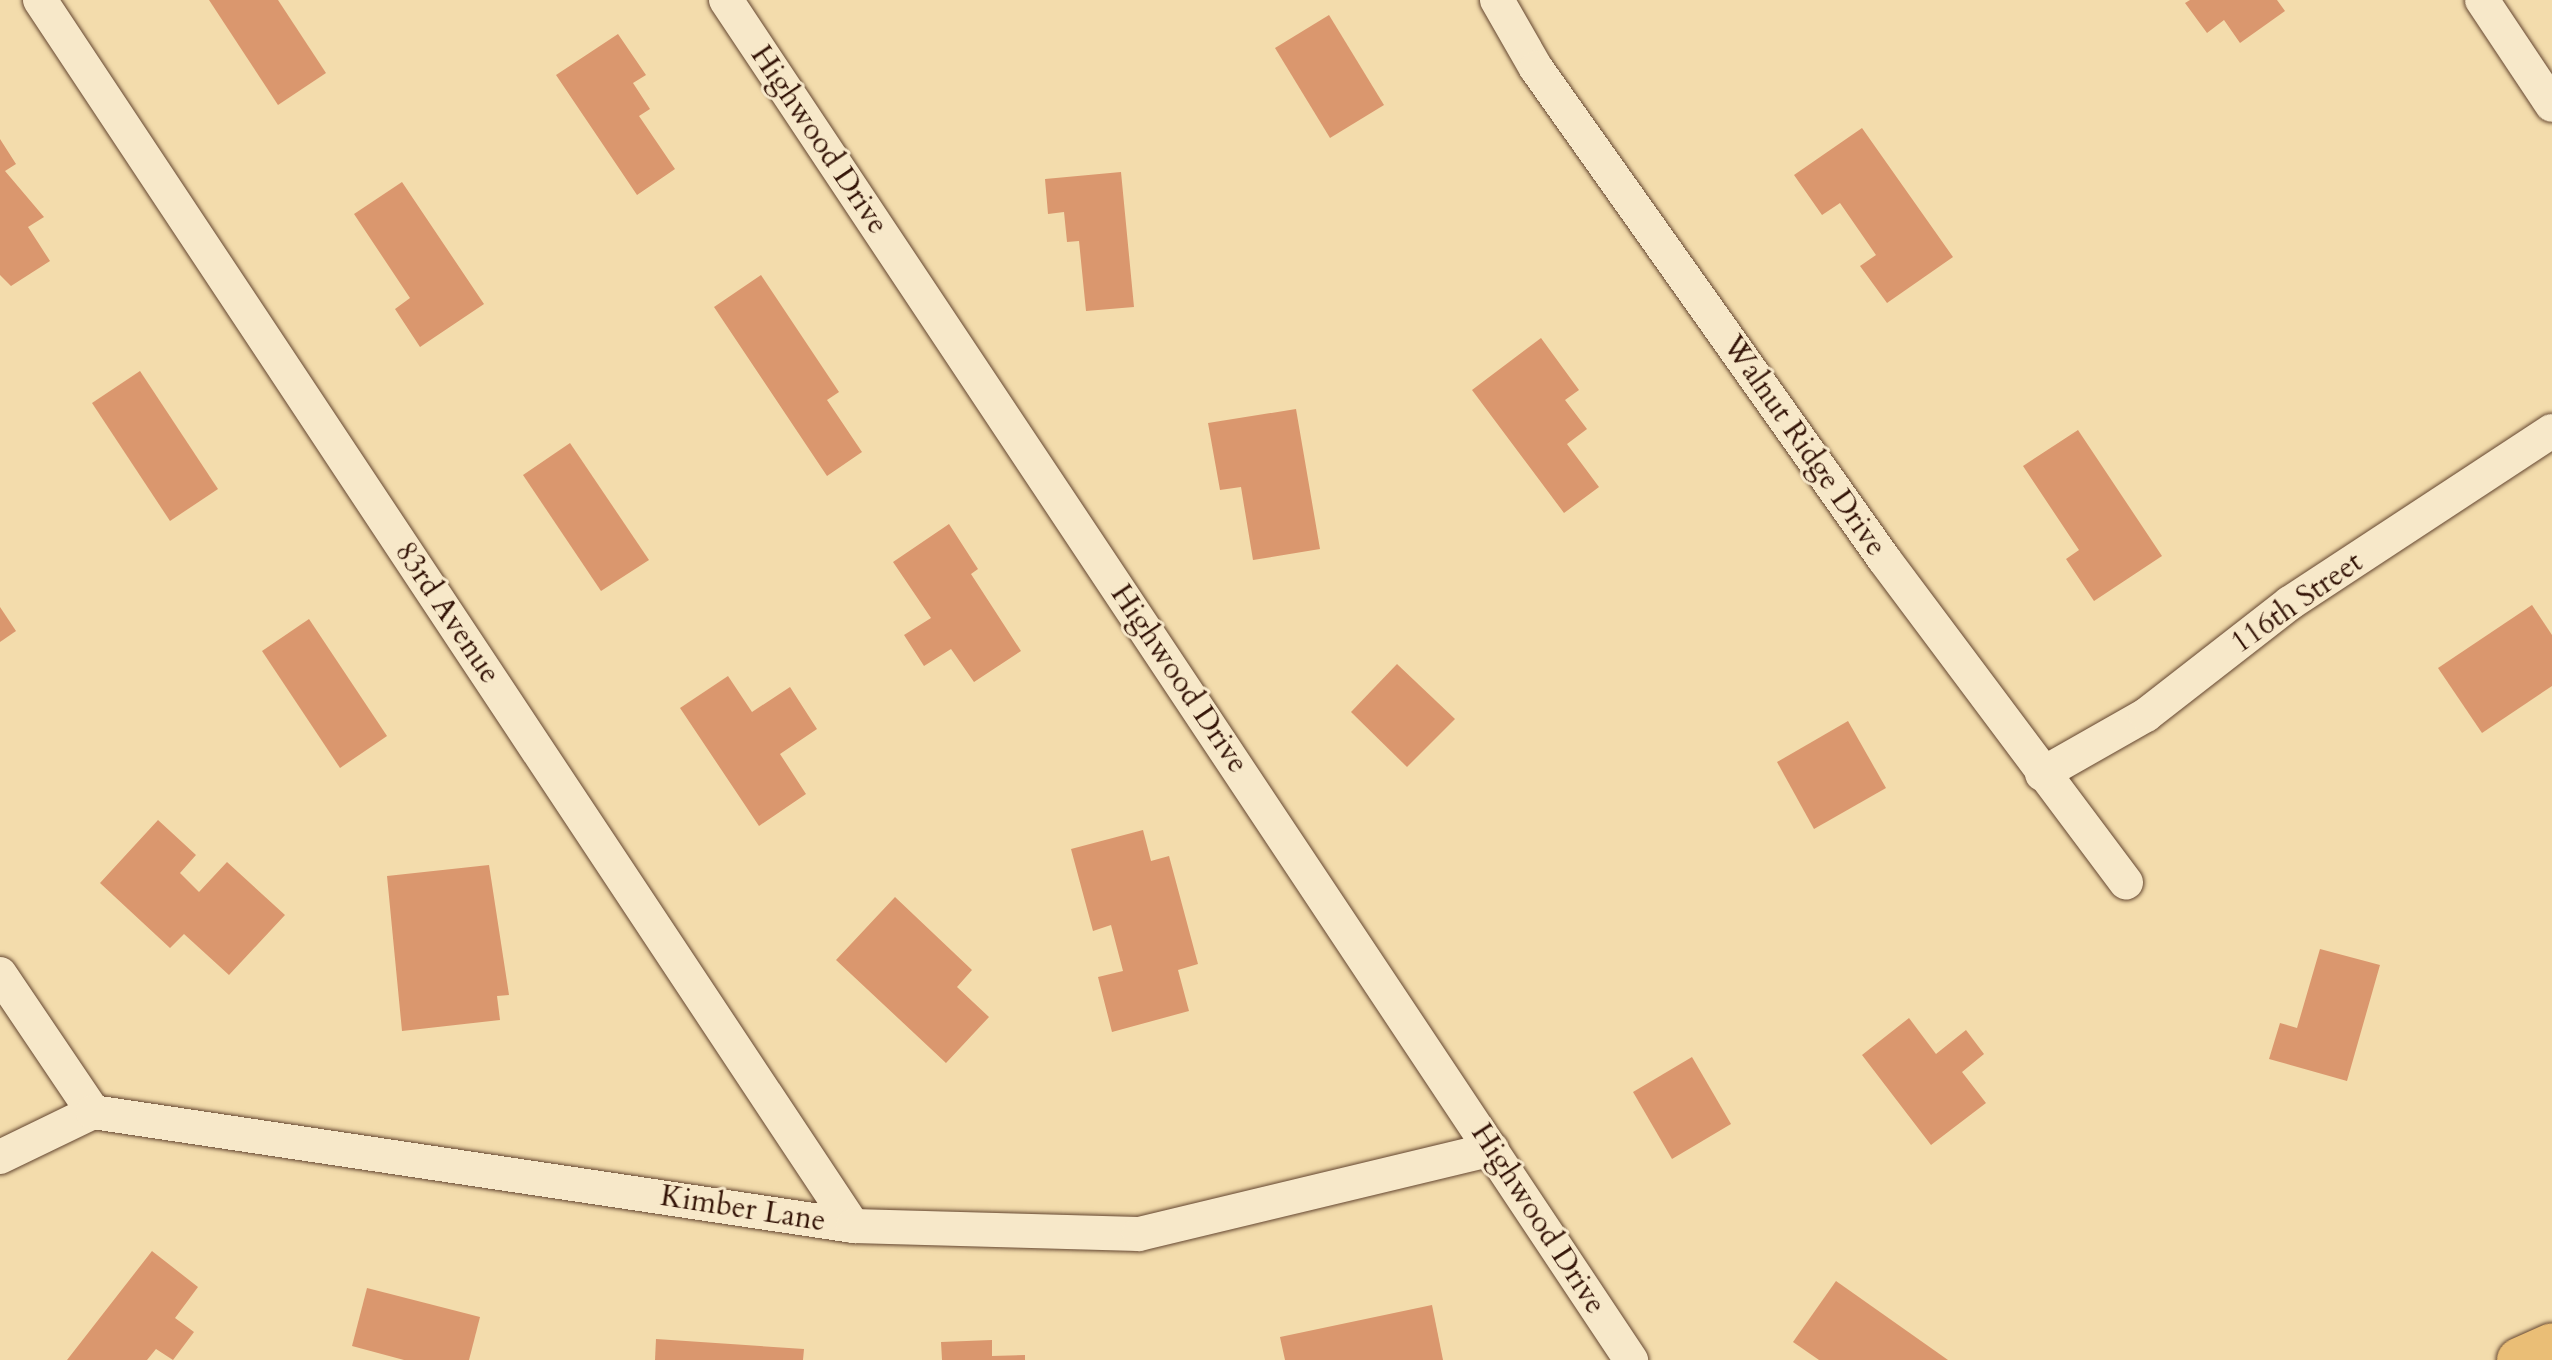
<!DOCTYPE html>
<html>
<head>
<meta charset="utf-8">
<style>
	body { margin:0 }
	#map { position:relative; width:2552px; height:1360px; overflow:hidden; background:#f3dcac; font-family:Cardo,serif }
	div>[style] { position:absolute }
	.building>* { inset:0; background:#da976e }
	.roads { filter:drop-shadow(0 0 2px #644630) drop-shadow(0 0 2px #644630) }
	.street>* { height:34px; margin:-17px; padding:0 17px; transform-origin:17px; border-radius:17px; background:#f7e8c9 }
	.primary>* { height:44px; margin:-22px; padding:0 22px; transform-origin:22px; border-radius:22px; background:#eabe76 }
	span { translate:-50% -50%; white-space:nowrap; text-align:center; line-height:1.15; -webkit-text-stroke:6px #f7e8c9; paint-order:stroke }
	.street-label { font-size:30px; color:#341407 }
</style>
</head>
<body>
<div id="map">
	<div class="building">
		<i style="clip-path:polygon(209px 0,278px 0,326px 73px,278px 105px)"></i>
		<i style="clip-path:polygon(2190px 0,2277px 0,2285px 11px,2240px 43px,2224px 20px,2207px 33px,2185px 3px)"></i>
		<i style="clip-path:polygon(1329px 15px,1384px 105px,1330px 138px,1275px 48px)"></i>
		<i style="clip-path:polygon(618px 34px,646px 75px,633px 83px,650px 109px,639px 116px,675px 169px,637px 195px,556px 75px)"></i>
		<i style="clip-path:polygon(1862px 128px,1953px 257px,1887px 303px,1860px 266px,1876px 255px,1840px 203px,1822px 215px,1794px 175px)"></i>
		<i style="clip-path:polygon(0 139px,16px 164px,5px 171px,44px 217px,28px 227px,50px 261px,11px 286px,0 275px)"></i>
		<i style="clip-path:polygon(1121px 172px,1134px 307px,1086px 311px,1079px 241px,1067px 242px,1064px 212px,1048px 214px,1045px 179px)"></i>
		<i style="clip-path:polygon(402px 182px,484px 304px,420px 347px,395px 309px,410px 298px,354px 214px)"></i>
		<i style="clip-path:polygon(761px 275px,839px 392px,827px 400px,862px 452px,827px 476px,714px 307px)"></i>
		<i style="clip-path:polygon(1541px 338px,1579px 390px,1565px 400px,1587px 429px,1567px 444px,1599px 487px,1564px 513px,1472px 390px)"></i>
		<i style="clip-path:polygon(140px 371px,218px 489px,170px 521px,92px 403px)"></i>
		<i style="clip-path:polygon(1296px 409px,1320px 549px,1253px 560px,1241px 487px,1220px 490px,1208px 423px)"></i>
		<i style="clip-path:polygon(2078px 430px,2162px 556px,2094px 601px,2066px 559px,2079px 550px,2023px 466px)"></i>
		<i style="clip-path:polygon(570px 443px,649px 560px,601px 591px,523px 475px)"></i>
		<i style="clip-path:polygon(949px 524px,978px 569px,971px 574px,1021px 651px,974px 682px,951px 649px,924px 666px,904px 635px,931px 618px,893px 562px)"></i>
		<i style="clip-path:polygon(2532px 605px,2552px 635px,2552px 686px,2482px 733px,2438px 668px)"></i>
		<i style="clip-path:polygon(0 607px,16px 631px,0 642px)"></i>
		<i style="clip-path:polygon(309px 619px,387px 736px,340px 768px,262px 651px)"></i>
		<i style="clip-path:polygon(1397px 664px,1455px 719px,1407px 767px,1351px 712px)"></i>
		<i style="clip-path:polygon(728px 676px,752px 712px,790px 687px,817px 729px,780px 754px,806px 794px,759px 826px,680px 708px)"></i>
		<i style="clip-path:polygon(1848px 721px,1886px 788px,1814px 829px,1777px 762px)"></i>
		<i style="clip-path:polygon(158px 820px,196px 855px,180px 873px,199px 892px,227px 862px,285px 915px,229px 975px,184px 934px,170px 948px,100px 883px)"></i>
		<i style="clip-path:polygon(1143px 830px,1151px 861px,1169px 856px,1198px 964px,1178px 970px,1189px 1011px,1112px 1032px,1098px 977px,1123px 971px,1111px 925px,1093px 931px,1071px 849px)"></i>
		<i style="clip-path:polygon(489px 865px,509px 995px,497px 996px,500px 1020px,402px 1031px,387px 876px)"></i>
		<i style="clip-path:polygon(895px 897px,972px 970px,957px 987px,989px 1017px,946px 1063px,836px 960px)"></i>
		<i style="clip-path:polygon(2320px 949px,2380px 965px,2347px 1081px,2269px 1059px,2280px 1023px,2297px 1028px)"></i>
		<i style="clip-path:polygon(1909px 1018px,1936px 1054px,1966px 1030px,1984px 1054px,1962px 1072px,1986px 1103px,1931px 1145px,1862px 1055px)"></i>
		<i style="clip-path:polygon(1692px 1057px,1731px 1124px,1672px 1159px,1633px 1092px)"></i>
		<i style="clip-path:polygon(152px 1251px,198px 1287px,175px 1318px,194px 1332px,173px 1360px,156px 1349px,147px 1360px,67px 1360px)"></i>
		<i style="clip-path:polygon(1836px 1281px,1948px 1360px,1819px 1360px,1793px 1342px)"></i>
		<i style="clip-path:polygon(367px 1288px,480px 1317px,469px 1360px,404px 1360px,352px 1346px)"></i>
		<i style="clip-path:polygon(1432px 1305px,1443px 1360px,1285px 1360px,1280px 1337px)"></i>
		<i style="clip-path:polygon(656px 1339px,804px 1349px,803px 1360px,655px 1360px)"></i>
		<i style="clip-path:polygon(992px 1340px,992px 1356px,1025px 1355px,1025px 1360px,942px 1360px,941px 1342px)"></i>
	</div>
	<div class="roads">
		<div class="street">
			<i style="left:40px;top:0;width:1471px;rotate:56.45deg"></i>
			<i style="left:726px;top:0;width:1634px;rotate:56.36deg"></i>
			<i style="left:1497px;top:0;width:78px;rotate:60.2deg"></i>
			<i style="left:1536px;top:68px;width:602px;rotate:54.67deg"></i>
			<i style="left:1884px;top:559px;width:404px;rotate:53.2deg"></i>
			<i style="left:2482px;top:0;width:126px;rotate:56.3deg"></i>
			<i style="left:2042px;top:774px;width:120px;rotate:-29.6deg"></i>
			<i style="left:2146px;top:715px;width:182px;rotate:-37.9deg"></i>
			<i style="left:2290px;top:603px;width:313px;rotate:-33.3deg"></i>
			<i style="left:0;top:974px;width:166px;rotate:56deg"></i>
			<i style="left:0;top:1157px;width:103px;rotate:-25.8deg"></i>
			<i style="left:93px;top:1112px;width:769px;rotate:8.53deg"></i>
			<i style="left:853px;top:1226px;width:286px;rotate:1.6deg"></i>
			<i style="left:1139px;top:1234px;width:363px;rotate:-13.5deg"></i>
		</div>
		<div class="primary">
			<i style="left:2519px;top:1360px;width:36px;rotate:-24deg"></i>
		</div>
	</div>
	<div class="street-label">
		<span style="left:819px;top:140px;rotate:56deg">Highwood Drive</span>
		<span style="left:1804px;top:446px;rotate:55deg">Walnut Ridge Drive</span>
		<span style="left:2297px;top:603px;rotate:-35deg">116th Street</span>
		<span style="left:447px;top:613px;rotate:56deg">83rd Avenue</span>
		<span style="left:1179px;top:679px;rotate:56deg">Highwood Drive</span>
		<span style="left:743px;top:1209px;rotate:9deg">Kimber Lane</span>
		<span style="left:1538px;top:1219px;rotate:57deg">Highwood Drive</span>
	</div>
</div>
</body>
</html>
